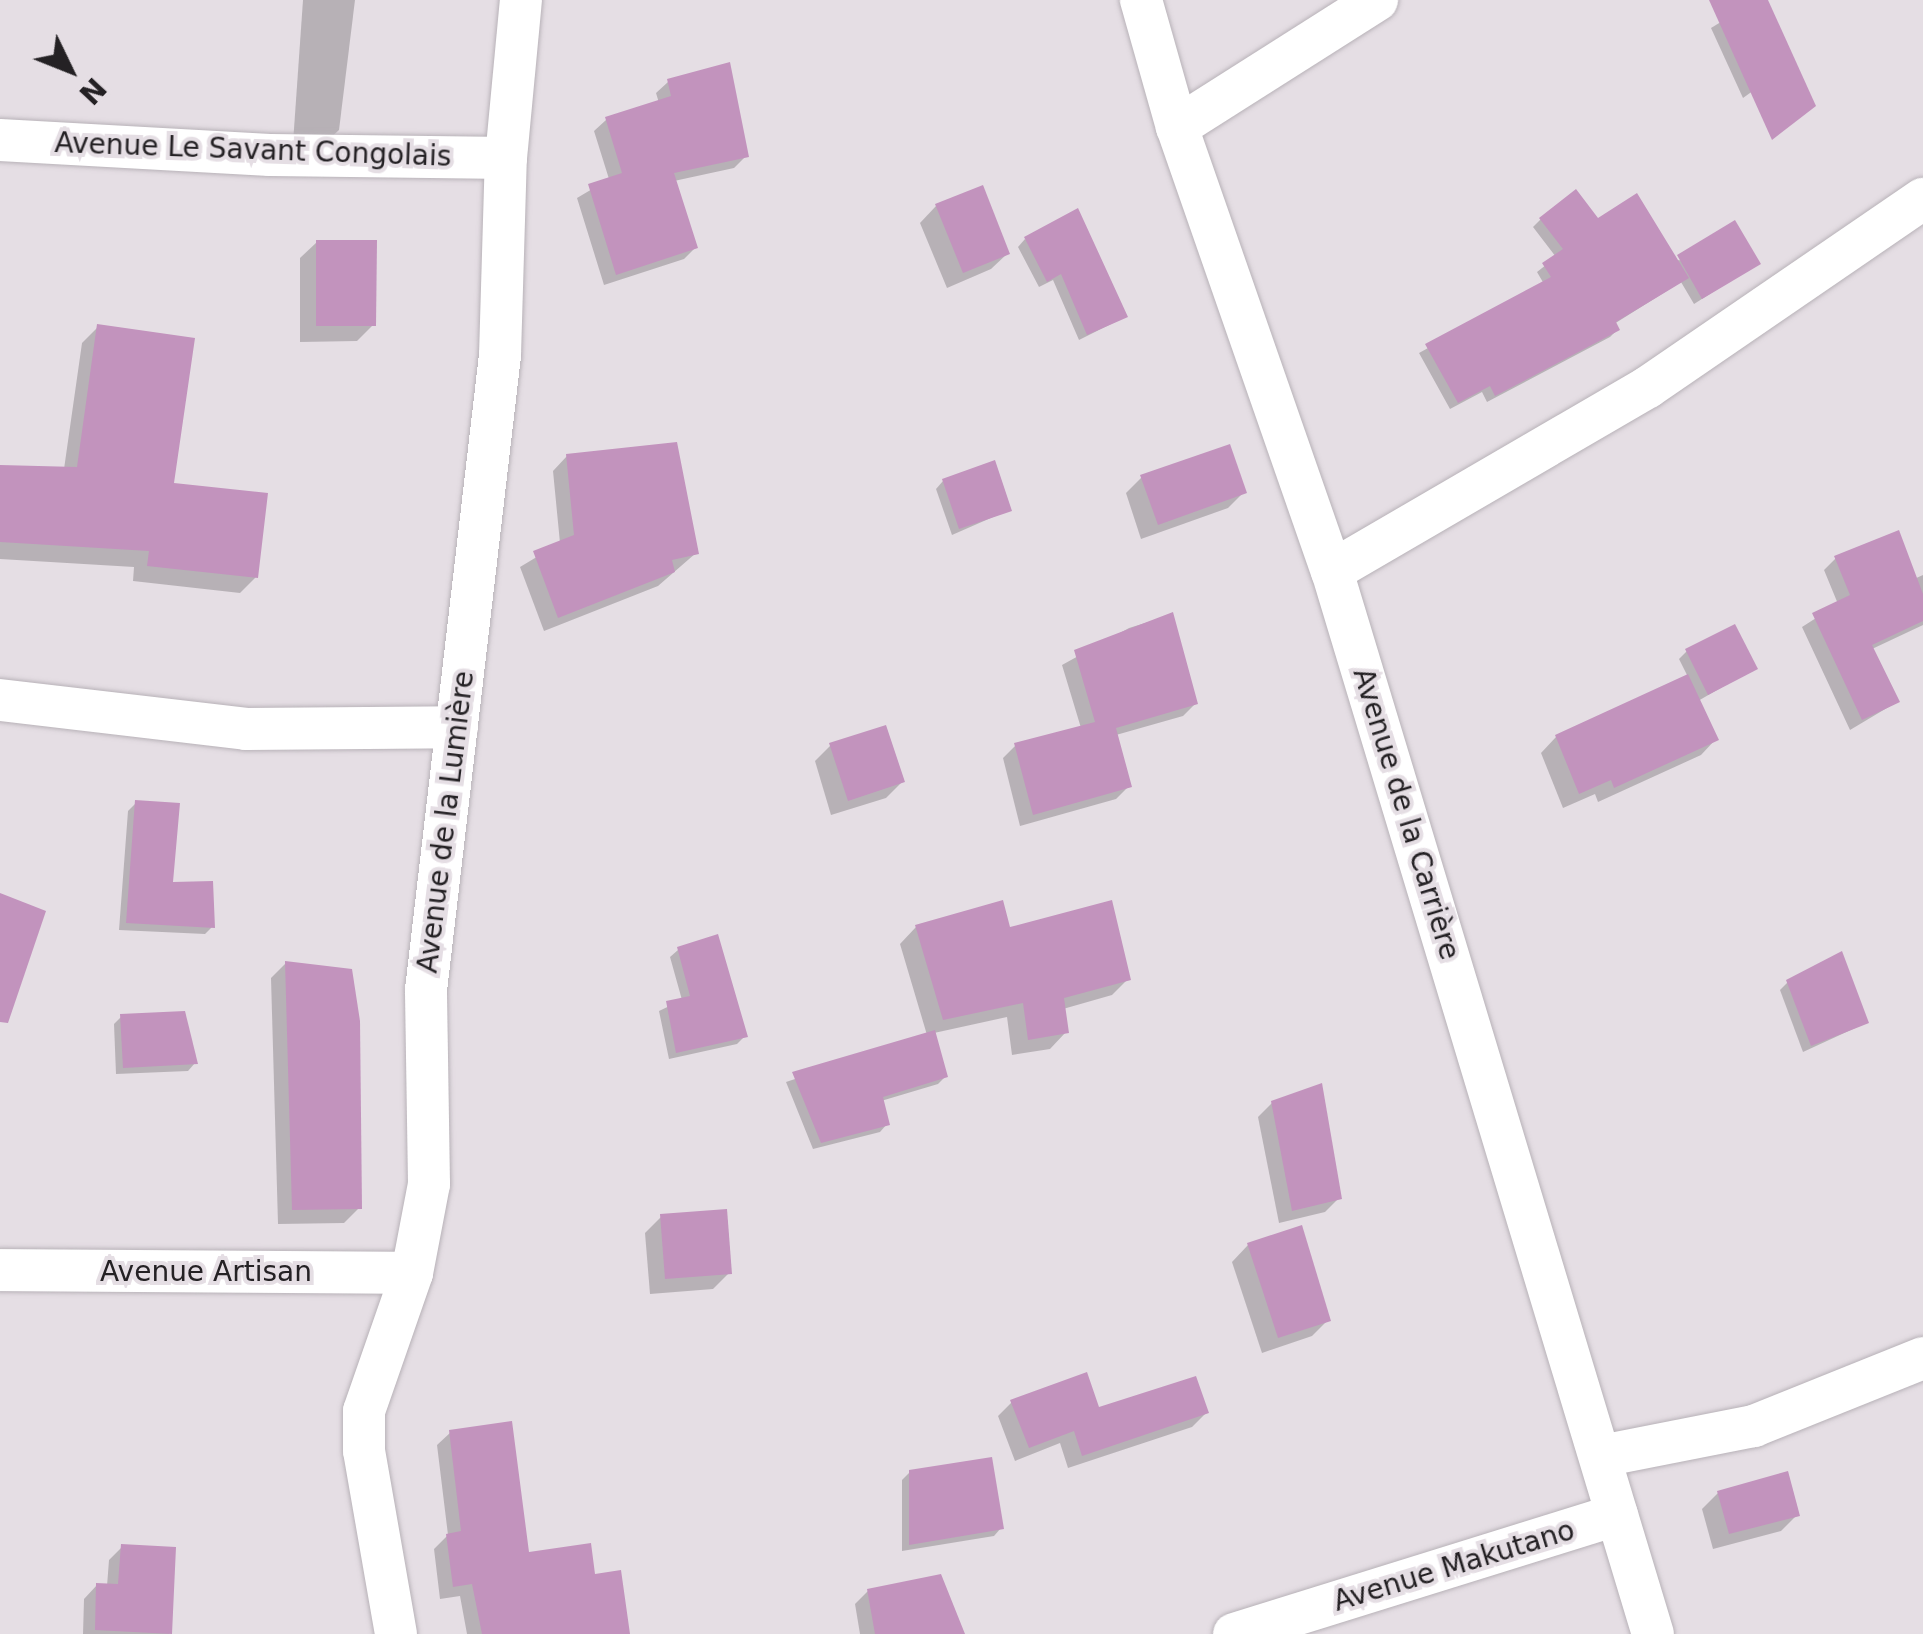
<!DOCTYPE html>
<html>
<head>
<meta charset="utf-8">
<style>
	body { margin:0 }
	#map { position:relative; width:1923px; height:1634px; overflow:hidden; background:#e5dee4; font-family:"DejaVu Sans",sans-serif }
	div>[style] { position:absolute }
	.shadow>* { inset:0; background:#0003 }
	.building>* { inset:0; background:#c293bd }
	.roads { filter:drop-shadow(0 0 2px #b8b2b8) drop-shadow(0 0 2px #b8b2b8) }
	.minor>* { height:42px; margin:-21px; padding:0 21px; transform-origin:21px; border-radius:21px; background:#fff }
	span { translate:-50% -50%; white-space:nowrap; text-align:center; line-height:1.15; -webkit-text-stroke:8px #e5dee4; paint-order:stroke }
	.street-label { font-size:28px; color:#242124 }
	.north { position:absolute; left:20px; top:20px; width:100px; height:100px; -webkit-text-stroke:8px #e5dee4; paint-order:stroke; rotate:133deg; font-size:28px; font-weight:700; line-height:40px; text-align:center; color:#242124 }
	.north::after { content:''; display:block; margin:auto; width:35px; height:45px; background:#242124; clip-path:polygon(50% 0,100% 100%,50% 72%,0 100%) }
</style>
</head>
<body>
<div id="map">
	<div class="shadow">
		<i style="clip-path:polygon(303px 0,355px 0,339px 130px,325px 143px,293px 143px)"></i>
		<i style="clip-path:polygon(1757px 0,1765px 0,1785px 68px,1743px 98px,1711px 28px)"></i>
		<i style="clip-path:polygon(668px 82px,746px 156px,734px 168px,674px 181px,696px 247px,684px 259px,604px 285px,577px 198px,609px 179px,594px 131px,606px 120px,659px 103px,656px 93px)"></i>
		<i style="clip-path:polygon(936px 206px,1008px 253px,991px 269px,947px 288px,920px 223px)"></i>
		<i style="clip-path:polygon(1541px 219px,1597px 221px,1675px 260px,1757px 264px,1694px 304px,1681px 282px,1614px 324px,1617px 330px,1610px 337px,1487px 402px,1482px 392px,1450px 409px,1419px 353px,1544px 284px,1537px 272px,1556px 257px,1533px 227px)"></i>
		<i style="clip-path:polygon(1025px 239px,1125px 317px,1079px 340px,1053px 280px,1039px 287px,1018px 247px)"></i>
		<i style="clip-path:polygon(317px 242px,373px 325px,357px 341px,300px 342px,300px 258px)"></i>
		<i style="clip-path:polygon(98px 327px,171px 485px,256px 577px,240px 593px,133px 581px,134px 567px,0 559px,0 468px,64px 469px,82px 343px)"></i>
		<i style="clip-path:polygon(567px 456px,696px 553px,658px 586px,544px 631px,520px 567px,560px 543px,553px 471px)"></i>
		<i style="clip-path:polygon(1142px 477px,1244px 492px,1228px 508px,1141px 539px,1126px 493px)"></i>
		<i style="clip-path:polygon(943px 481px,1009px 510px,952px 535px,936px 489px)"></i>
		<i style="clip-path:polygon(1836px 558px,1914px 579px,1923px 575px,1923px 625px,1872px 649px,1897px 702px,1850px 730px,1802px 627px,1838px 604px,1824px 570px)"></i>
		<i style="clip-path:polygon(1171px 615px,1196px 703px,1183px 716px,1116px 735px,1129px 786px,1116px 799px,1020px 826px,1003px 758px,1016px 745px,1081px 728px,1062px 665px,1129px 628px)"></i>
		<i style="clip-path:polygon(1687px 651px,1755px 668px,1698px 701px,1716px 739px,1701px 755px,1598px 802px,1595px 794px,1563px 808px,1541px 753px,1556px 737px,1688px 677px,1679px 659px)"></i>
		<i style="clip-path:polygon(831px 745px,902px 782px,886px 798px,831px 815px,815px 761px)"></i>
		<i style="clip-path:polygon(136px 803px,171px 884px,212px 927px,205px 934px,119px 930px,128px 811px)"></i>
		<i style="clip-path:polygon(916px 927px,1008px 930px,1128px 979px,1112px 995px,1063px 1009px,1066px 1032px,1050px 1049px,1012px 1055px,1007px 1017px,934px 1033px,946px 1076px,938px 1084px,881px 1101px,887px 1124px,880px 1132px,813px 1149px,786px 1082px,927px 1035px,900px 944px)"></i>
		<i style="clip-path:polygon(678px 950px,745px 1036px,737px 1044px,669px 1059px,659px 1011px,682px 1000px,670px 957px)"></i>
		<i style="clip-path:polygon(286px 963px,359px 1208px,344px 1223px,278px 1224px,271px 978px)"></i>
		<i style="clip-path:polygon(1788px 982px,1866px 1023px,1803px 1052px,1780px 990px)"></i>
		<i style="clip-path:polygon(121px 1017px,195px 1063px,188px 1071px,116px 1074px,114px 1024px)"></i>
		<i style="clip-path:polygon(1272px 1103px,1339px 1198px,1325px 1212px,1279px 1223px,1258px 1117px)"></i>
		<i style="clip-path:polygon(661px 1217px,729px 1273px,713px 1289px,650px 1294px,645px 1233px)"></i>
		<i style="clip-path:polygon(1248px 1245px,1328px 1320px,1312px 1336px,1262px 1353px,1232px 1262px)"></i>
		<i style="clip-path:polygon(1012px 1402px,1098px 1410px,1206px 1413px,1192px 1427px,1068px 1468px,1060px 1443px,1015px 1461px,998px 1416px)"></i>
		<i style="clip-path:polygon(451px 1432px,527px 1555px,593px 1577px,627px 1634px,467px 1634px,460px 1596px,440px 1599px,434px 1549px,448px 1535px,437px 1445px)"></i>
		<i style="clip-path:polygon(910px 1472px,1001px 1528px,994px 1536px,902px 1551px,902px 1480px)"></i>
		<i style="clip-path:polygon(1718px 1493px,1797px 1515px,1781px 1531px,1713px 1549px,1702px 1509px)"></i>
		<i style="clip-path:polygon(122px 1547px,170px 1633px,169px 1634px,83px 1634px,84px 1599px,97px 1585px,107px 1586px,109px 1560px)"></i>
		<i style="clip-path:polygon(868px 1591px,962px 1634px,860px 1634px,855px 1604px)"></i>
	</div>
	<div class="building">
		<i style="clip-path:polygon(1709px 0,1768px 0,1816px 106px,1772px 140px)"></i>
		<i style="clip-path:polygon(730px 62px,749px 157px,674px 173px,698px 248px,616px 275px,588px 184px,622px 173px,605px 117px,671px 96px,667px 79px)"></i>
		<i style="clip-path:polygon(983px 185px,1010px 254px,963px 273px,935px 204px)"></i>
		<i style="clip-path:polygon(1576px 189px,1598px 218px,1637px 193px,1689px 278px,1616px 322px,1620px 330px,1495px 396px,1490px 386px,1458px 403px,1425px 344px,1551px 277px,1542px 263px,1563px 249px,1539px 218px)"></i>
		<i style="clip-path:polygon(1078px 208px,1128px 317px,1087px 335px,1061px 274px,1047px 282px,1024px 237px)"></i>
		<i style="clip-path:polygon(1735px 220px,1761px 264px,1702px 299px,1677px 255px)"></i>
		<i style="clip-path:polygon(316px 240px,377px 240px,376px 326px,316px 326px)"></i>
		<i style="clip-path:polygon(97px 324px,195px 338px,174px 483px,268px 493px,258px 578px,147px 566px,149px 551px,0 542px,0 465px,77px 467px)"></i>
		<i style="clip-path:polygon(677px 442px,699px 554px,672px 560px,675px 572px,558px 618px,533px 551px,574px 535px,566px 454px)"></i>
		<i style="clip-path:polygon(1230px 444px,1247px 493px,1158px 525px,1140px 475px)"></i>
		<i style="clip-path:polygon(995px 460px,1012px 511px,959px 529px,942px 479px)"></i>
		<i style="clip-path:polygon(1899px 530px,1923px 594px,1923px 621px,1872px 645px,1900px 702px,1862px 720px,1812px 613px,1850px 595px,1834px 556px)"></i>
		<i style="clip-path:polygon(1173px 612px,1198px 704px,1116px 728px,1132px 787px,1033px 815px,1014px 743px,1095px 722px,1074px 650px)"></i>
		<i style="clip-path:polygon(1735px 624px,1758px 669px,1708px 695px,1685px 649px)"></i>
		<i style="clip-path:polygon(1688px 674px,1719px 740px,1614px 788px,1611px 780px,1579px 794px,1555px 735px)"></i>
		<i style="clip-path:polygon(886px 725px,905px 782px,848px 801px,829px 743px)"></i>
		<i style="clip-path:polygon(135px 800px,180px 803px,173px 882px,213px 881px,215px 928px,126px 923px)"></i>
		<i style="clip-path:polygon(0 893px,46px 911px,8px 1023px,0 1022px)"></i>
		<i style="clip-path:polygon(1003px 900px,1010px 927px,1112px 900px,1131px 980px,1064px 998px,1069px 1033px,1028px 1040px,1023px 1003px,943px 1020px,915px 925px)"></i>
		<i style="clip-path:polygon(718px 934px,748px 1037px,676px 1053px,666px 1001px,690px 996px,677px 947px)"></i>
		<i style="clip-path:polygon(1842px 951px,1869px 1023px,1811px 1046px,1786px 980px)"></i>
		<i style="clip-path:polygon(285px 961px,352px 969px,360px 1021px,362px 1209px,292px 1210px)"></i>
		<i style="clip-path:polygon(185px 1011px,198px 1064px,123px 1068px,120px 1014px)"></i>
		<i style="clip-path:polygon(935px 1030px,948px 1077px,883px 1097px,890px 1125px,821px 1143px,792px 1072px)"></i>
		<i style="clip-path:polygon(1322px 1083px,1342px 1199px,1292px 1211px,1271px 1101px)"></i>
		<i style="clip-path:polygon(727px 1209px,732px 1274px,665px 1279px,660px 1214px)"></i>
		<i style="clip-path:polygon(1302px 1225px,1331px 1321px,1278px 1338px,1247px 1243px)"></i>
		<i style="clip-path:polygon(1087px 1372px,1099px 1407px,1196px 1376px,1209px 1413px,1082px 1456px,1074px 1431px,1029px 1448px,1010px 1400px)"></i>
		<i style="clip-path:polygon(512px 1421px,529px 1552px,591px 1543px,595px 1574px,621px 1570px,630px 1634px,482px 1634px,472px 1584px,453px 1587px,446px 1534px,461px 1531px,449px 1430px)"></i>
		<i style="clip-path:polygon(992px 1457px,1004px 1529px,909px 1545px,909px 1470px)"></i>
		<i style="clip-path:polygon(1788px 1471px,1800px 1516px,1729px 1534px,1717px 1491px)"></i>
		<i style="clip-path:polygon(121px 1544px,176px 1547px,172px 1634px,95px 1630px,96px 1583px,118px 1584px)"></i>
		<i style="clip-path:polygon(941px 1574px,965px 1634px,875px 1634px,867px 1589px)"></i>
	</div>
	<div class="roads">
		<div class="minor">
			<i style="left:1141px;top:0;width:132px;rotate:74.2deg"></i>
			<i style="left:1177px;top:127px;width:470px;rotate:70.8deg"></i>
			<i style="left:1332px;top:571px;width:1110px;rotate:73.2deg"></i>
			<i style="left:1177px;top:127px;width:237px;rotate:-32.4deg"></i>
			<i style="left:0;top:140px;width:270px;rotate:3.2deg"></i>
			<i style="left:270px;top:155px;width:236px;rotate:0.7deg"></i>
			<i style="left:1332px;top:571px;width:366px;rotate:-30.2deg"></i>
			<i style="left:1648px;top:387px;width:333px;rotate:-34.4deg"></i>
			<i style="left:0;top:700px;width:248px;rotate:6.7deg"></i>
			<i style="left:246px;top:729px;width:211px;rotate:-0.5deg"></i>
			<i style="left:0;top:1270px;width:412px;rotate:0.4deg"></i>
			<i style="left:1601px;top:1456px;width:156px;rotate:-11.1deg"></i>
			<i style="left:1754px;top:1426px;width:182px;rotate:-21.9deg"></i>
			<i style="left:396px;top:1634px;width:186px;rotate:-99.9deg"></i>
			<i style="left:364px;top:1451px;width:40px;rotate:-90deg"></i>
			<i style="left:364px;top:1411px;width:146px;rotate:-70.8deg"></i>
			<i style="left:412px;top:1273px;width:91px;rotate:-79.2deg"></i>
			<i style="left:429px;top:1184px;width:194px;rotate:-90.9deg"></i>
			<i style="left:426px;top:990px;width:639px;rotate:-83.35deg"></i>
			<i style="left:500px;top:355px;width:197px;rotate:-88.3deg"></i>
			<i style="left:506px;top:158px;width:159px;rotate:-84.6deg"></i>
			<i style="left:1234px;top:1634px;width:401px;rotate:-17.3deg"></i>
		</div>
	</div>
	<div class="street-label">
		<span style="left:253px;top:150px;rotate:2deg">Avenue Le Savant Congolais</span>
		<span style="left:1406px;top:814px;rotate:73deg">Avenue de la Carrière</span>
		<span style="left:446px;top:822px;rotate:-83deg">Avenue de la Lumière</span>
		<span style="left:206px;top:1272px">Avenue Artisan</span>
		<span style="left:1454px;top:1566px;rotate:-17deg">Avenue Makutano</span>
	</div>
	<div class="north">N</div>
</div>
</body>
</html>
